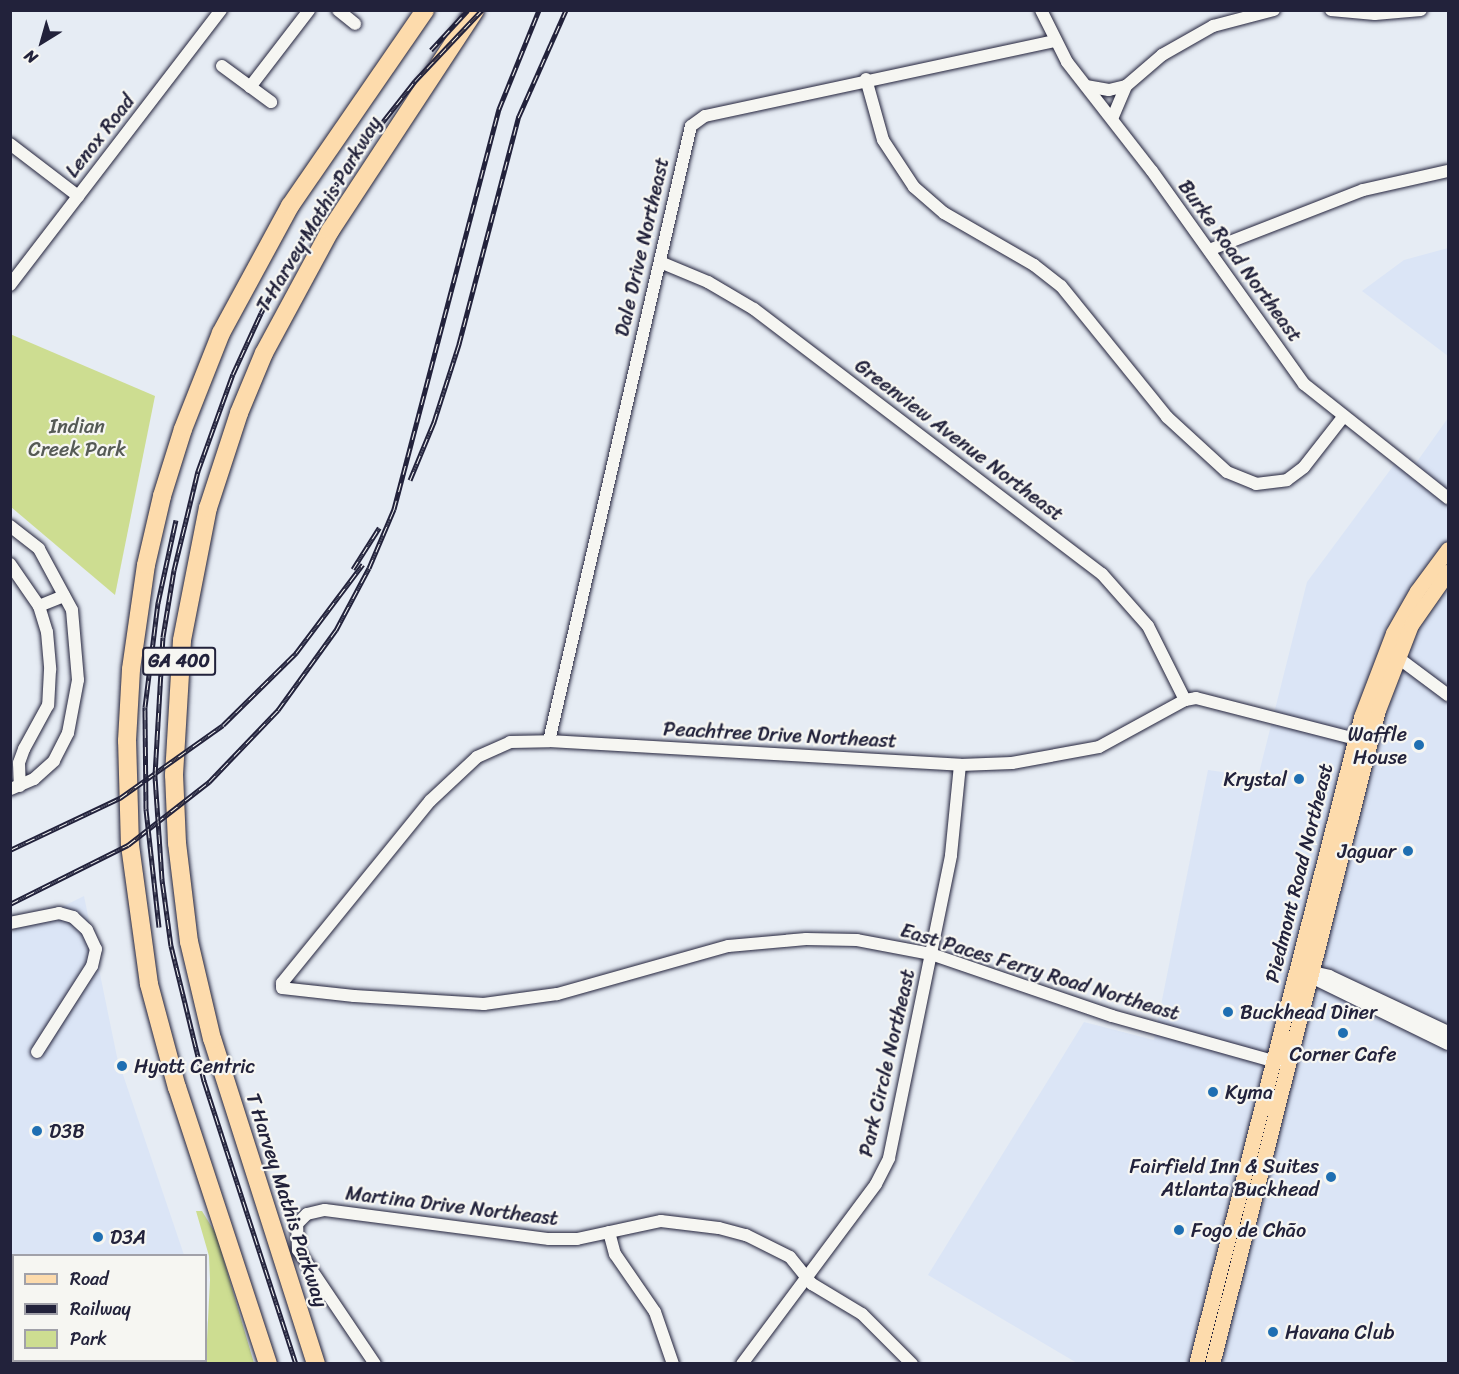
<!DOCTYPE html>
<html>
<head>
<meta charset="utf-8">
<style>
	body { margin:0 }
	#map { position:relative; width:1459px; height:1374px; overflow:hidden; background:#e6ecf4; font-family:Sriracha,sans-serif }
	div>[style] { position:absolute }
	.built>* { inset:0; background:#dbe5f6 }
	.green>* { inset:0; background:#cddd91 }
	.roads { filter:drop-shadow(0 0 2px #22223b) drop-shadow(0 0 2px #22223b) }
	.minor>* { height:12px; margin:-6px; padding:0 6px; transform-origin:6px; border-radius:6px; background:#f6f6f2 }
	.major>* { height:15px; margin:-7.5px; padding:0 7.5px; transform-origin:7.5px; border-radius:7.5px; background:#fddbac }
	.highway>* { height:18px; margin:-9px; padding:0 9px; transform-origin:9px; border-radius:9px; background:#fddbac }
	.rail>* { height:5px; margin-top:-2.5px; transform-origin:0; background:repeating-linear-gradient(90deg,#f6f6f2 0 9px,#22223b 0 18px); box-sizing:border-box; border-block:2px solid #22223b }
	.dots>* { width:16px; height:16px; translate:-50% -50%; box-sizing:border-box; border:3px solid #f6f6f2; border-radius:50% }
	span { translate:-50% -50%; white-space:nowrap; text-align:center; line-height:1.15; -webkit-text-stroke:4.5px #f6f6f2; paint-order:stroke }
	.shield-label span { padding:2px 4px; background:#f6f6f2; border:2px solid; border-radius:4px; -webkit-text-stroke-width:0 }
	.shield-label { font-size:18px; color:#22223b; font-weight:700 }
	.street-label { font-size:20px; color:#22223b }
	.park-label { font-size:20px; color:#555a55 }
	.poi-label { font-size:20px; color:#22223b }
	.right { translate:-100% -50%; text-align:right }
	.left { translate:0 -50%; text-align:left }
	.frame { position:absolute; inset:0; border:12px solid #22223b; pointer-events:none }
	.legend { position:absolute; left:12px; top:1254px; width:195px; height:108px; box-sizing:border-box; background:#f6f6f2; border:2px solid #a1a1a9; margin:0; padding:8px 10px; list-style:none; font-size:18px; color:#22223b }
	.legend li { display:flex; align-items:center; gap:12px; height:30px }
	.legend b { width:30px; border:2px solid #a1a1a9 }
	.north { position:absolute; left:12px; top:12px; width:60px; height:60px; -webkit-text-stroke:4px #f6f6f2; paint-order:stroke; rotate:217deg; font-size:16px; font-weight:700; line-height:24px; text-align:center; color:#22223b }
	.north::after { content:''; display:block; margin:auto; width:21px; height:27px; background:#22223b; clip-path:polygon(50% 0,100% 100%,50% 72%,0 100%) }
</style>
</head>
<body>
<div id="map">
	<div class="built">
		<i style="clip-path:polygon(1448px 248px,1448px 356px,1362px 291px,1404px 260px)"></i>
		<i style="clip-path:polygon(1448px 418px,1448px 1363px,1077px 1363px,928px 1275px,1084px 1022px,1154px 1040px,1208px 770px,1258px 777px,1307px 582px,1402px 454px,1416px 463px)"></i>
		<i style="clip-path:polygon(84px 896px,117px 1057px,184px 1255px,14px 1256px,14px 1360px,206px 1360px,206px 1317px,221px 1363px,11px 1364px,11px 932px)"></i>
	</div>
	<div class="green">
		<i style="clip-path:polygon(10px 334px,155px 396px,115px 595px,11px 507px)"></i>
		<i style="clip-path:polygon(196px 1211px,202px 1211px,216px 1234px,254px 1363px,192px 1364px,206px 1360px,210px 1280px,209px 1256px)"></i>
	</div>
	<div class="roads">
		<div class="minor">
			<i style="left:338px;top:10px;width:22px;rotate:39deg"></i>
			<i style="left:1041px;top:10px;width:58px;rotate:63.4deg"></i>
			<i style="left:1067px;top:62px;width:138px;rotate:52.1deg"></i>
			<i style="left:1152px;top:171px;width:262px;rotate:54.5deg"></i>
			<i style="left:1304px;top:384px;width:184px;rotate:38.4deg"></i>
			<i style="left:1331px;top:10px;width:44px;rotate:5.2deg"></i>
			<i style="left:1375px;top:14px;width:46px;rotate:-5deg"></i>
			<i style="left:222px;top:66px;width:61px;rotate:36.3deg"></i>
			<i style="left:866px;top:79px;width:63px;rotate:74.4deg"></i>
			<i style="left:883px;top:140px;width:56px;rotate:56.6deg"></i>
			<i style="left:914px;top:187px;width:40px;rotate:41deg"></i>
			<i style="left:944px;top:213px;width:104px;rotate:30deg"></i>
			<i style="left:1034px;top:265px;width:34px;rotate:38deg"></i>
			<i style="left:1061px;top:286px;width:169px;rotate:51deg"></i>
			<i style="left:1167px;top:417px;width:81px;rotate:42.5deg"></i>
			<i style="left:1227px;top:472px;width:31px;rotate:22deg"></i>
			<i style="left:1256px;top:484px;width:31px;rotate:-7deg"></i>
			<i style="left:1287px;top:480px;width:21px;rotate:-37deg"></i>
			<i style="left:1304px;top:467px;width:63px;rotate:-52deg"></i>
			<i style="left:1086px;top:86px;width:23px;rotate:10deg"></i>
			<i style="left:1109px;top:90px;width:17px;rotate:-13deg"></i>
			<i style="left:1126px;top:86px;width:48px;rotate:-40.7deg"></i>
			<i style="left:1162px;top:55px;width:59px;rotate:-29.6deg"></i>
			<i style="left:1213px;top:26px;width:63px;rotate:-14.7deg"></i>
			<i style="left:250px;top:87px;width:97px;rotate:-52.5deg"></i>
			<i style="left:1112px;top:119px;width:36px;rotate:-67deg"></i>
			<i style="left:10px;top:144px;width:86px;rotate:37.4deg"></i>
			<i style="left:1209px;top:250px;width:165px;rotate:-21.3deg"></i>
			<i style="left:1363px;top:190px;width:87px;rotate:-12.6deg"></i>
			<i style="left:660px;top:262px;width:52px;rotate:22.6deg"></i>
			<i style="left:708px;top:282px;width:53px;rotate:30.4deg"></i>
			<i style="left:754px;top:309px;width:437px;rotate:37.3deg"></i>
			<i style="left:1102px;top:574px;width:69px;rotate:48.5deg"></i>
			<i style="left:1148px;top:626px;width:83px;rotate:63.4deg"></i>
			<i style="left:10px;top:285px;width:347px;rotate:-52.5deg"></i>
			<i style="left:10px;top:526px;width:37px;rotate:38deg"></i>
			<i style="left:39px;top:549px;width:69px;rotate:61.6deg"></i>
			<i style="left:72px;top:610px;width:70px;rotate:85.1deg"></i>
			<i style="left:78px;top:680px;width:54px;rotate:100.7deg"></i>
			<i style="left:68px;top:733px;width:31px;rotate:117deg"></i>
			<i style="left:54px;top:761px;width:27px;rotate:138deg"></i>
			<i style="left:34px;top:779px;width:26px;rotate:157deg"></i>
			<i style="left:10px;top:564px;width:51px;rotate:55.4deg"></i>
			<i style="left:39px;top:606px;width:27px;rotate:73deg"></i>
			<i style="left:47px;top:632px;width:38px;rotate:85deg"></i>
			<i style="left:50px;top:670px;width:35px;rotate:93deg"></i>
			<i style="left:48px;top:705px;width:50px;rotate:118.6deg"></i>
			<i style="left:24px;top:749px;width:15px;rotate:110deg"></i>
			<i style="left:19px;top:763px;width:23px;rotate:88deg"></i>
			<i style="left:39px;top:606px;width:27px;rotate:-22deg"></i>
			<i style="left:1393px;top:654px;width:69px;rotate:36.7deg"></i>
			<i style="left:549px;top:741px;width:631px;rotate:-77deg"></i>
			<i style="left:691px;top:126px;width:17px;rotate:-36deg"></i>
			<i style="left:705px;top:116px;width:357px;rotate:-12.1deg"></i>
			<i style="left:10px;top:923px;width:50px;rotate:-11.5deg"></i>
			<i style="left:59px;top:913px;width:15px;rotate:16deg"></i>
			<i style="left:73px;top:917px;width:19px;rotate:43deg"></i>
			<i style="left:87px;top:930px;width:21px;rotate:65deg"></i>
			<i style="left:96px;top:949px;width:17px;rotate:103deg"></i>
			<i style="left:92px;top:966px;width:102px;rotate:122.6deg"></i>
			<i style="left:1304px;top:970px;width:26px;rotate:13deg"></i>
			<i style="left:1329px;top:976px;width:132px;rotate:25.2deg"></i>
			<i style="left:1303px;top:973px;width:161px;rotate:26.1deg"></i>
			<i style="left:1280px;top:1063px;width:174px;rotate:-164.4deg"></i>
			<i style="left:1112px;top:1016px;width:191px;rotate:-161.1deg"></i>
			<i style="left:931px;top:954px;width:75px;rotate:-169.3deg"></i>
			<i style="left:857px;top:940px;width:51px;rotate:-178.9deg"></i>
			<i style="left:806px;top:939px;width:78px;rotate:174.9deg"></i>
			<i style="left:728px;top:946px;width:178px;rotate:164.3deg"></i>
			<i style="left:557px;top:994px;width:74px;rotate:172.2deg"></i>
			<i style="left:484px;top:1004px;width:130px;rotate:-176.5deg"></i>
			<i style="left:354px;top:996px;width:72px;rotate:-173.7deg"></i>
			<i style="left:282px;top:988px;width:5px;rotate:-90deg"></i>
			<i style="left:282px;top:983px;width:235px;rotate:-50.9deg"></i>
			<i style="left:430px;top:801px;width:64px;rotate:-43.1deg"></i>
			<i style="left:477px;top:757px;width:36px;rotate:-24deg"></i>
			<i style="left:510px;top:742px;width:39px;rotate:-1deg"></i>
			<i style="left:549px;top:741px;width:412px;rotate:3.3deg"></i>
			<i style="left:960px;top:765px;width:52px;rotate:-2.2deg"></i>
			<i style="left:1012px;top:763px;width:88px;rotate:-10.4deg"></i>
			<i style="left:1099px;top:747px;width:98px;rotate:-28.7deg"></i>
			<i style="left:1185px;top:700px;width:11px;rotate:-10deg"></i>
			<i style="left:1196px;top:698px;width:172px;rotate:14.4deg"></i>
			<i style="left:609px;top:1232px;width:23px;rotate:75deg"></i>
			<i style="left:615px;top:1254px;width:70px;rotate:55.4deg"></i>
			<i style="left:655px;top:1312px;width:55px;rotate:70.9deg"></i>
			<i style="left:375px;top:1364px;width:138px;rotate:-124deg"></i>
			<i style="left:298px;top:1250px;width:26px;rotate:-92deg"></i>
			<i style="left:297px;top:1224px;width:14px;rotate:-45deg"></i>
			<i style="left:307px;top:1214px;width:18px;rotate:-13deg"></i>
			<i style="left:325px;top:1210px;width:226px;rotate:7.4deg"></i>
			<i style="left:549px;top:1239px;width:28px"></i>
			<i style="left:577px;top:1239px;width:86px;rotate:-12.1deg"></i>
			<i style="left:661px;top:1221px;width:58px;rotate:6.9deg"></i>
			<i style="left:719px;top:1228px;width:28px;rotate:15deg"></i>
			<i style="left:746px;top:1235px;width:49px;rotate:26.6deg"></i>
			<i style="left:790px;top:1257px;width:35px;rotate:51deg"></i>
			<i style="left:812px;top:1284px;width:58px;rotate:31deg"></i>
			<i style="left:862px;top:1314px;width:71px;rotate:45deg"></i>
			<i style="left:742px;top:1364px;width:224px;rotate:-53.3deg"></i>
			<i style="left:876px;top:1184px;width:29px;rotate:-63deg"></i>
			<i style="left:889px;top:1158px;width:309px;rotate:-78.4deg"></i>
			<i style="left:951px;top:855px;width:90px;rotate:-84.3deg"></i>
		</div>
		<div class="major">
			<i style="left:1196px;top:1364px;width:668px;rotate:-75.69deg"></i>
			<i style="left:1361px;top:717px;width:90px;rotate:-69.1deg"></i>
			<i style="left:1393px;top:633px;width:48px;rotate:-60.3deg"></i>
			<i style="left:1417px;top:591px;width:52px;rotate:-53.6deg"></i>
			<i style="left:1212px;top:1364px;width:675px;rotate:-75.76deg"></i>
			<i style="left:1378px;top:710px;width:91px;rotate:-68.8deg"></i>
			<i style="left:1411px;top:625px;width:65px;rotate:-55.1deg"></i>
		</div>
		<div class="highway">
			<i style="left:268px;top:1364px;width:291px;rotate:-108.2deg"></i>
			<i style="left:177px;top:1088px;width:108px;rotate:-105.1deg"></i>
			<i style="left:149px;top:984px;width:139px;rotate:-97.8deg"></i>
			<i style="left:130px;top:846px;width:105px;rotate:-91.6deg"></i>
			<i style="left:127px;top:741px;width:72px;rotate:-86.8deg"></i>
			<i style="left:131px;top:669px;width:105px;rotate:-81.8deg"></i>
			<i style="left:146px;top:565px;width:71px;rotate:-76.9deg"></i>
			<i style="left:162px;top:496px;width:70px;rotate:-72.6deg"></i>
			<i style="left:183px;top:429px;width:103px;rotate:-68.4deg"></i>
			<i style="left:221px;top:333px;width:145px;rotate:-61.5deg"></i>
			<i style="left:290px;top:206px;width:238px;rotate:-55.4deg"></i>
			<i style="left:316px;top:1364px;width:341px;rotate:-107.7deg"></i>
			<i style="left:212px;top:1039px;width:100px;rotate:-103.3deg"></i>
			<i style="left:189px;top:942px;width:100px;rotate:-96.9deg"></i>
			<i style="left:177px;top:843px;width:68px;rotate:-92.5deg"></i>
			<i style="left:174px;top:775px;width:135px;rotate:-86.6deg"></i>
			<i style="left:182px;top:640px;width:135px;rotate:-78.9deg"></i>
			<i style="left:208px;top:508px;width:100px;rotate:-71.9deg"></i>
			<i style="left:239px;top:413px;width:65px;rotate:-67.4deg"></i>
			<i style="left:264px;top:353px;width:139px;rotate:-61.6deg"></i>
			<i style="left:330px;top:231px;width:264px;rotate:-56.7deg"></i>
		</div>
	</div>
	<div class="rail">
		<i style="left:431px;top:50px;width:54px;rotate:-47.2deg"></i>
		<i style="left:410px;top:480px;width:63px;rotate:-67.5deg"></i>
		<i style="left:434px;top:422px;width:82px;rotate:-72.2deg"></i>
		<i style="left:459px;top:344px;width:236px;rotate:-75.3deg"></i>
		<i style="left:519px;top:116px;width:116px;rotate:-66.1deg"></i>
		<i style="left:353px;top:569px;width:49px;rotate:-57.6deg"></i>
		<i style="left:10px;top:850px;width:122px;rotate:-25.3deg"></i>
		<i style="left:120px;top:798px;width:126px;rotate:-35.3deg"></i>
		<i style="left:223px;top:725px;width:103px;rotate:-44.6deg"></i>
		<i style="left:296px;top:653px;width:111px;rotate:-53deg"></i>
		<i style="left:10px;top:904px;width:132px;rotate:-26.6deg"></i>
		<i style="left:128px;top:845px;width:103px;rotate:-37.9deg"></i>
		<i style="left:209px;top:782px;width:100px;rotate:-46.2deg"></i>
		<i style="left:278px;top:710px;width:99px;rotate:-54.1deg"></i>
		<i style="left:336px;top:630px;width:70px;rotate:-62deg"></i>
		<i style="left:369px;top:568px;width:64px;rotate:-67deg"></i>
		<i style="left:394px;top:509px;width:414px;rotate:-75.3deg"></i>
		<i style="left:499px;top:109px;width:107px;rotate:-68deg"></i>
		<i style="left:159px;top:927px;width:119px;rotate:-96.3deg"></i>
		<i style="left:146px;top:809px;width:102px;rotate:-90.6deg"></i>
		<i style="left:145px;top:707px;width:105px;rotate:-82.9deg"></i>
		<i style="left:158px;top:603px;width:85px;rotate:-77.8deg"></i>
		<i style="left:296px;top:1364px;width:298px;rotate:-108deg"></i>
		<i style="left:204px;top:1081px;width:139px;rotate:-103.7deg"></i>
		<i style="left:171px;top:946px;width:68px;rotate:-97.7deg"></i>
		<i style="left:162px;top:879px;width:104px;rotate:-93.9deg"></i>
		<i style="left:155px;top:775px;width:138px;rotate:-86.7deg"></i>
		<i style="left:163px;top:637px;width:68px;rotate:-80.7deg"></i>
		<i style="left:174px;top:570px;width:102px;rotate:-76.4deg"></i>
		<i style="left:198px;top:471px;width:103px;rotate:-70.2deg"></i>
		<i style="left:233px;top:374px;width:67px;rotate:-65.3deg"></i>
		<i style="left:261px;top:313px;width:105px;rotate:-61deg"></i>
		<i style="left:312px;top:221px;width:72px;rotate:-56.3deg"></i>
		<i style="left:352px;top:161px;width:102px;rotate:-51.8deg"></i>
		<i style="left:415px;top:81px;width:98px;rotate:-46.7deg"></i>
	</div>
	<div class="dots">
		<i style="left:1419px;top:745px;background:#1f6fb2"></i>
		<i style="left:1299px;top:779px;background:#1f6fb2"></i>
		<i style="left:1408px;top:851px;background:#1f6fb2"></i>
		<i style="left:1228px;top:1012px;background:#1f6fb2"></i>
		<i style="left:1343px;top:1033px;background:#1f6fb2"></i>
		<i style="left:122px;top:1066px;background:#1f6fb2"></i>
		<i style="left:1213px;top:1092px;background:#1f6fb2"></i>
		<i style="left:37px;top:1131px;background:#1f6fb2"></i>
		<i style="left:1331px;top:1177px;background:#1f6fb2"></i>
		<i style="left:1179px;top:1230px;background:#1f6fb2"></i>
		<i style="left:98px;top:1237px;background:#1f6fb2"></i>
		<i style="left:1273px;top:1332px;background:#1f6fb2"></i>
	</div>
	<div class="shield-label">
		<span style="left:179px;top:661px">GA 400</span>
	</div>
	<div class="street-label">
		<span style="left:100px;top:136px;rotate:-52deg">Lenox Road</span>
		<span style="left:319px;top:214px;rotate:-59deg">T Harvey Mathis Parkway</span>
		<span style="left:642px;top:247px;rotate:-77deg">Dale Drive Northeast</span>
		<span style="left:1240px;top:261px;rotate:54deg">Burke Road Northeast</span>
		<span style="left:959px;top:440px;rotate:37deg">Greenview Avenue Northeast</span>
		<span style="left:780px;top:735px;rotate:3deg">Peachtree Drive Northeast</span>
		<span style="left:1299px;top:873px;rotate:-76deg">Piedmont Road Northeast</span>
		<span style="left:1040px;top:972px;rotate:17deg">East Paces Ferry Road Northeast</span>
		<span style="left:887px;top:1063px;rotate:-77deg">Park Circle Northeast</span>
		<span style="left:287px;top:1200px;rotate:72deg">T Harvey Mathis Parkway</span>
		<span style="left:452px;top:1206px;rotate:7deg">Martina Drive Northeast</span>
	</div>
	<div class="park-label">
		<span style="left:77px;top:438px">Indian<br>Creek Park</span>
	</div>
	<div class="poi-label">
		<span class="right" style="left:1407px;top:746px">Waffle<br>House</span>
		<span class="right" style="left:1287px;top:779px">Krystal</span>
		<span class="right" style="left:1396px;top:851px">Jaguar</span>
		<span class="left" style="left:1240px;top:1012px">Buckhead Diner</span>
		<span style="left:1343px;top:1054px">Corner Cafe</span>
		<span class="left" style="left:134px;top:1066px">Hyatt Centric</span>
		<span class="left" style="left:1225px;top:1092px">Kyma</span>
		<span class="left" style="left:49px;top:1131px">D3B</span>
		<span class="right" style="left:1319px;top:1178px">Fairfield Inn &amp; Suites<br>Atlanta Buckhead</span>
		<span class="left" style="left:1191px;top:1230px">Fogo de Chão</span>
		<span class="left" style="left:110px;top:1237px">D3A</span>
		<span class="left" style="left:1285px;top:1332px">Havana Club</span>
	</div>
	<div class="frame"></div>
	<ul class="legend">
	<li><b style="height:8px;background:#fddbac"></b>Road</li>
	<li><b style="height:8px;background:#22223b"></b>Railway</li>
	<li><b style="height:16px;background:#cddd91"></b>Park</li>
	</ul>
	<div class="north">N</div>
</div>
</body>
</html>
